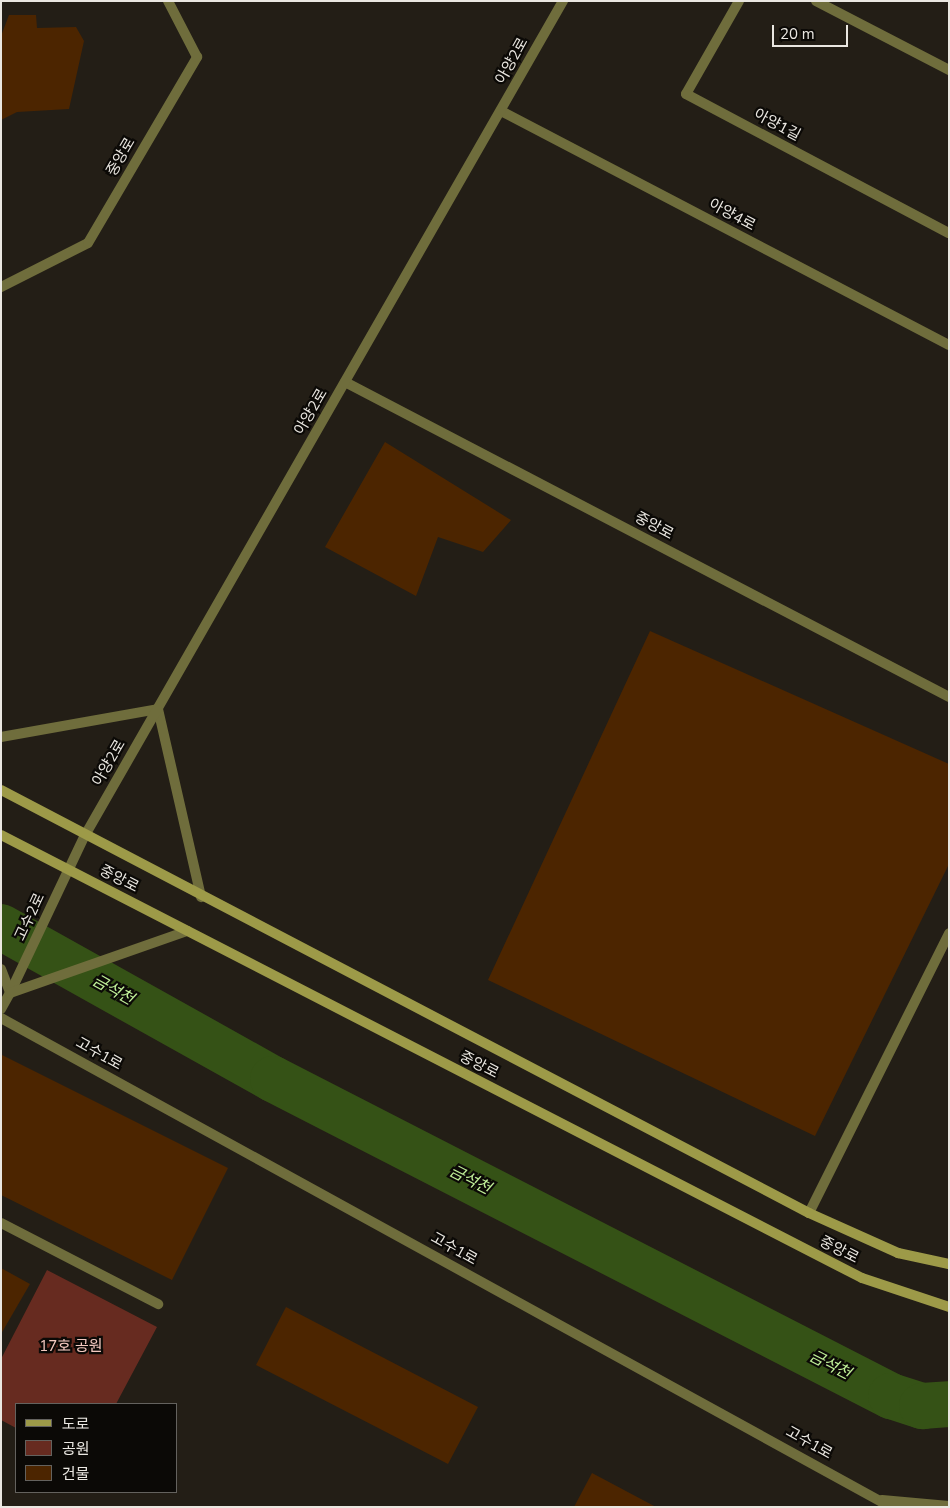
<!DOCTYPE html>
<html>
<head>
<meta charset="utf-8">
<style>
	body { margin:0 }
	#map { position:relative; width:950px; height:1508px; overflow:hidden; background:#231e16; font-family:"Nunito Sans","Noto Sans KR",sans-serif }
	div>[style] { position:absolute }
	.green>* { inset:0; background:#672b20 }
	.river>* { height:46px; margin:-23px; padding:0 23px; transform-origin:23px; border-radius:23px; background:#355216 }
	.building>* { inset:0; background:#4c2500 }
	.minor>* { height:10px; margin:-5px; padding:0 5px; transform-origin:5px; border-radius:5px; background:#6f6d3c }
	.tertiary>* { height:10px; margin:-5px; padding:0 5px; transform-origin:5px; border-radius:5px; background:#6f6d3c }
	.secondary>* { height:10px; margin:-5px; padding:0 5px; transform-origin:5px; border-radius:5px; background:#9d9a48 }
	span { translate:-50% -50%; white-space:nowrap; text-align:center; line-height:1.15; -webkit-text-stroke:4.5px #0b0906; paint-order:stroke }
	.street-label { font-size:15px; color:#eae7e1 }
	.park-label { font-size:15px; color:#f3c9c0 }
	.water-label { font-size:16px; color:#c1f099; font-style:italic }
	.frame { position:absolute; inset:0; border:2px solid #eae7e1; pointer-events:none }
	.legend { position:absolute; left:15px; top:1403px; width:162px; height:90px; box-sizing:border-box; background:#0b0906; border:1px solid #64625e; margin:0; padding:6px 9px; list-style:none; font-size:15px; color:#eae7e1 }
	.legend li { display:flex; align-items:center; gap:10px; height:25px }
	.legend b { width:25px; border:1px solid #64625e }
	.scale { position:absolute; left:772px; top:25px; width:76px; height:22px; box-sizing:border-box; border:2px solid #eae7e1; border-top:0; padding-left:6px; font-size:15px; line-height:18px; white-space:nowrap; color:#eae7e1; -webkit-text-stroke:4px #0b0906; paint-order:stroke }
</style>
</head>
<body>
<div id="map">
	<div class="green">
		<i style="clip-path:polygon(47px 1270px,157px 1327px,116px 1404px,16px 1404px,16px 1428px,1px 1420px,1px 1359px)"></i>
	</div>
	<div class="river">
		<i style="left:1px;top:927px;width:312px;rotate:29.2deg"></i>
		<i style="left:273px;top:1079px;width:695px;rotate:27.16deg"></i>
		<i style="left:891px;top:1396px;width:33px;rotate:18deg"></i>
		<i style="left:922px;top:1406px;width:27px;rotate:-4deg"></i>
	</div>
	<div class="building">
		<i style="clip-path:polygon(9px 15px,36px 15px,37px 28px,76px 27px,84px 41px,69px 109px,17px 112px,1px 120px,1px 36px)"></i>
		<i style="clip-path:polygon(385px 442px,511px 520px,483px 552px,438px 537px,416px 596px,325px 547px)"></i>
		<i style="clip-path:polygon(650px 631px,949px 764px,949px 864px,815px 1136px,488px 980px)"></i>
		<i style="clip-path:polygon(2px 1055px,228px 1168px,172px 1280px,1px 1195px)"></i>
		<i style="clip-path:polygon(1px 1268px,30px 1284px,1px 1334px)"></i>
		<i style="clip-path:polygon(286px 1307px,478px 1407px,448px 1464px,256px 1365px)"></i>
		<i style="clip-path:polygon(592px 1473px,656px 1507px,574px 1507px)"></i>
	</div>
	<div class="minor">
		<i style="left:739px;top:1px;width:107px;rotate:119.7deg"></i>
		<i style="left:686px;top:94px;width:297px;rotate:27.9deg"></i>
		<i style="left:816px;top:1px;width:150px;rotate:27.4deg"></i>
		<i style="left:501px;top:111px;width:505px;rotate:27.58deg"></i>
		<i style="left:1px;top:287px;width:97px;rotate:-26.8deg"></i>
		<i style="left:88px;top:243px;width:216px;rotate:-59.6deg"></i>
		<i style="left:197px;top:57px;width:63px;rotate:-117.4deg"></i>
		<i style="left:345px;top:382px;width:681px;rotate:27.54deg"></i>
		<i style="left:1px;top:1009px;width:18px;rotate:-61deg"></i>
		<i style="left:1px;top:1018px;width:1015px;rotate:28.79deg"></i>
		<i style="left:809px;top:1213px;width:313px;rotate:-63.4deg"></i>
		<i style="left:1px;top:1223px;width:177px;rotate:27.3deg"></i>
		<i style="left:882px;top:1500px;width:67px;rotate:5.1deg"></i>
	</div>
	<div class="tertiary">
		<i style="left:1px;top:737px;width:159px;rotate:-10.1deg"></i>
		<i style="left:158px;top:709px;width:193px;rotate:77.1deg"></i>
		<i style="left:1px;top:969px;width:26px;rotate:69deg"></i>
		<i style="left:10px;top:993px;width:173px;rotate:-64.6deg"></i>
		<i style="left:84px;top:837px;width:964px;rotate:-60.19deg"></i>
		<i style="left:10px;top:993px;width:188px;rotate:-19.3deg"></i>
	</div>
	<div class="secondary">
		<i style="left:1px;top:790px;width:912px;rotate:27.63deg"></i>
		<i style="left:809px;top:1213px;width:98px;rotate:24.2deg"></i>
		<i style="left:898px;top:1253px;width:52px;rotate:12.2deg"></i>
		<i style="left:1px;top:835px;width:968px;rotate:27.23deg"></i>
		<i style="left:862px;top:1278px;width:92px;rotate:18.4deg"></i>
	</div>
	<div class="street-label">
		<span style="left:512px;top:61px;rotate:-61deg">아양2로</span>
		<span style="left:777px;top:125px;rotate:28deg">아양1길</span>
		<span style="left:121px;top:157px;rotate:-60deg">중앙로</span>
		<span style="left:732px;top:215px;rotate:28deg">아양4로</span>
		<span style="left:311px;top:412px;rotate:-60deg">아양2로</span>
		<span style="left:654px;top:526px;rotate:28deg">중앙로</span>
		<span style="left:109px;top:763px;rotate:-60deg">아양2로</span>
		<span style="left:119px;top:879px;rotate:27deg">중앙로</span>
		<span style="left:30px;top:917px;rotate:-65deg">고수2로</span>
		<span style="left:99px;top:1054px;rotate:29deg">고수1로</span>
		<span style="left:479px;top:1065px;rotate:27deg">중앙로</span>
		<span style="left:454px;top:1249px;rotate:29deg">고수1로</span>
		<span style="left:839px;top:1250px;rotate:27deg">중앙로</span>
		<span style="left:809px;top:1443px;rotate:29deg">고수1로</span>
	</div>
	<div class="park-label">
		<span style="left:71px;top:1347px">17호 공원</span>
	</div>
	<div class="water-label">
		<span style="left:113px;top:990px;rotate:29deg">금석천</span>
		<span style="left:470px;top:1180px;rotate:27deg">금석천</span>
		<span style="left:830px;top:1365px;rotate:27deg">금석천</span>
	</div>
	<div class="frame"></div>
	<ul class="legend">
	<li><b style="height:6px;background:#9d9a48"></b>도로</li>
	<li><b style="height:14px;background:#672b20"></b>공원</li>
	<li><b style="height:14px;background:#4c2500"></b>건물</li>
	</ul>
	<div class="scale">20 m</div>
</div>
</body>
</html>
